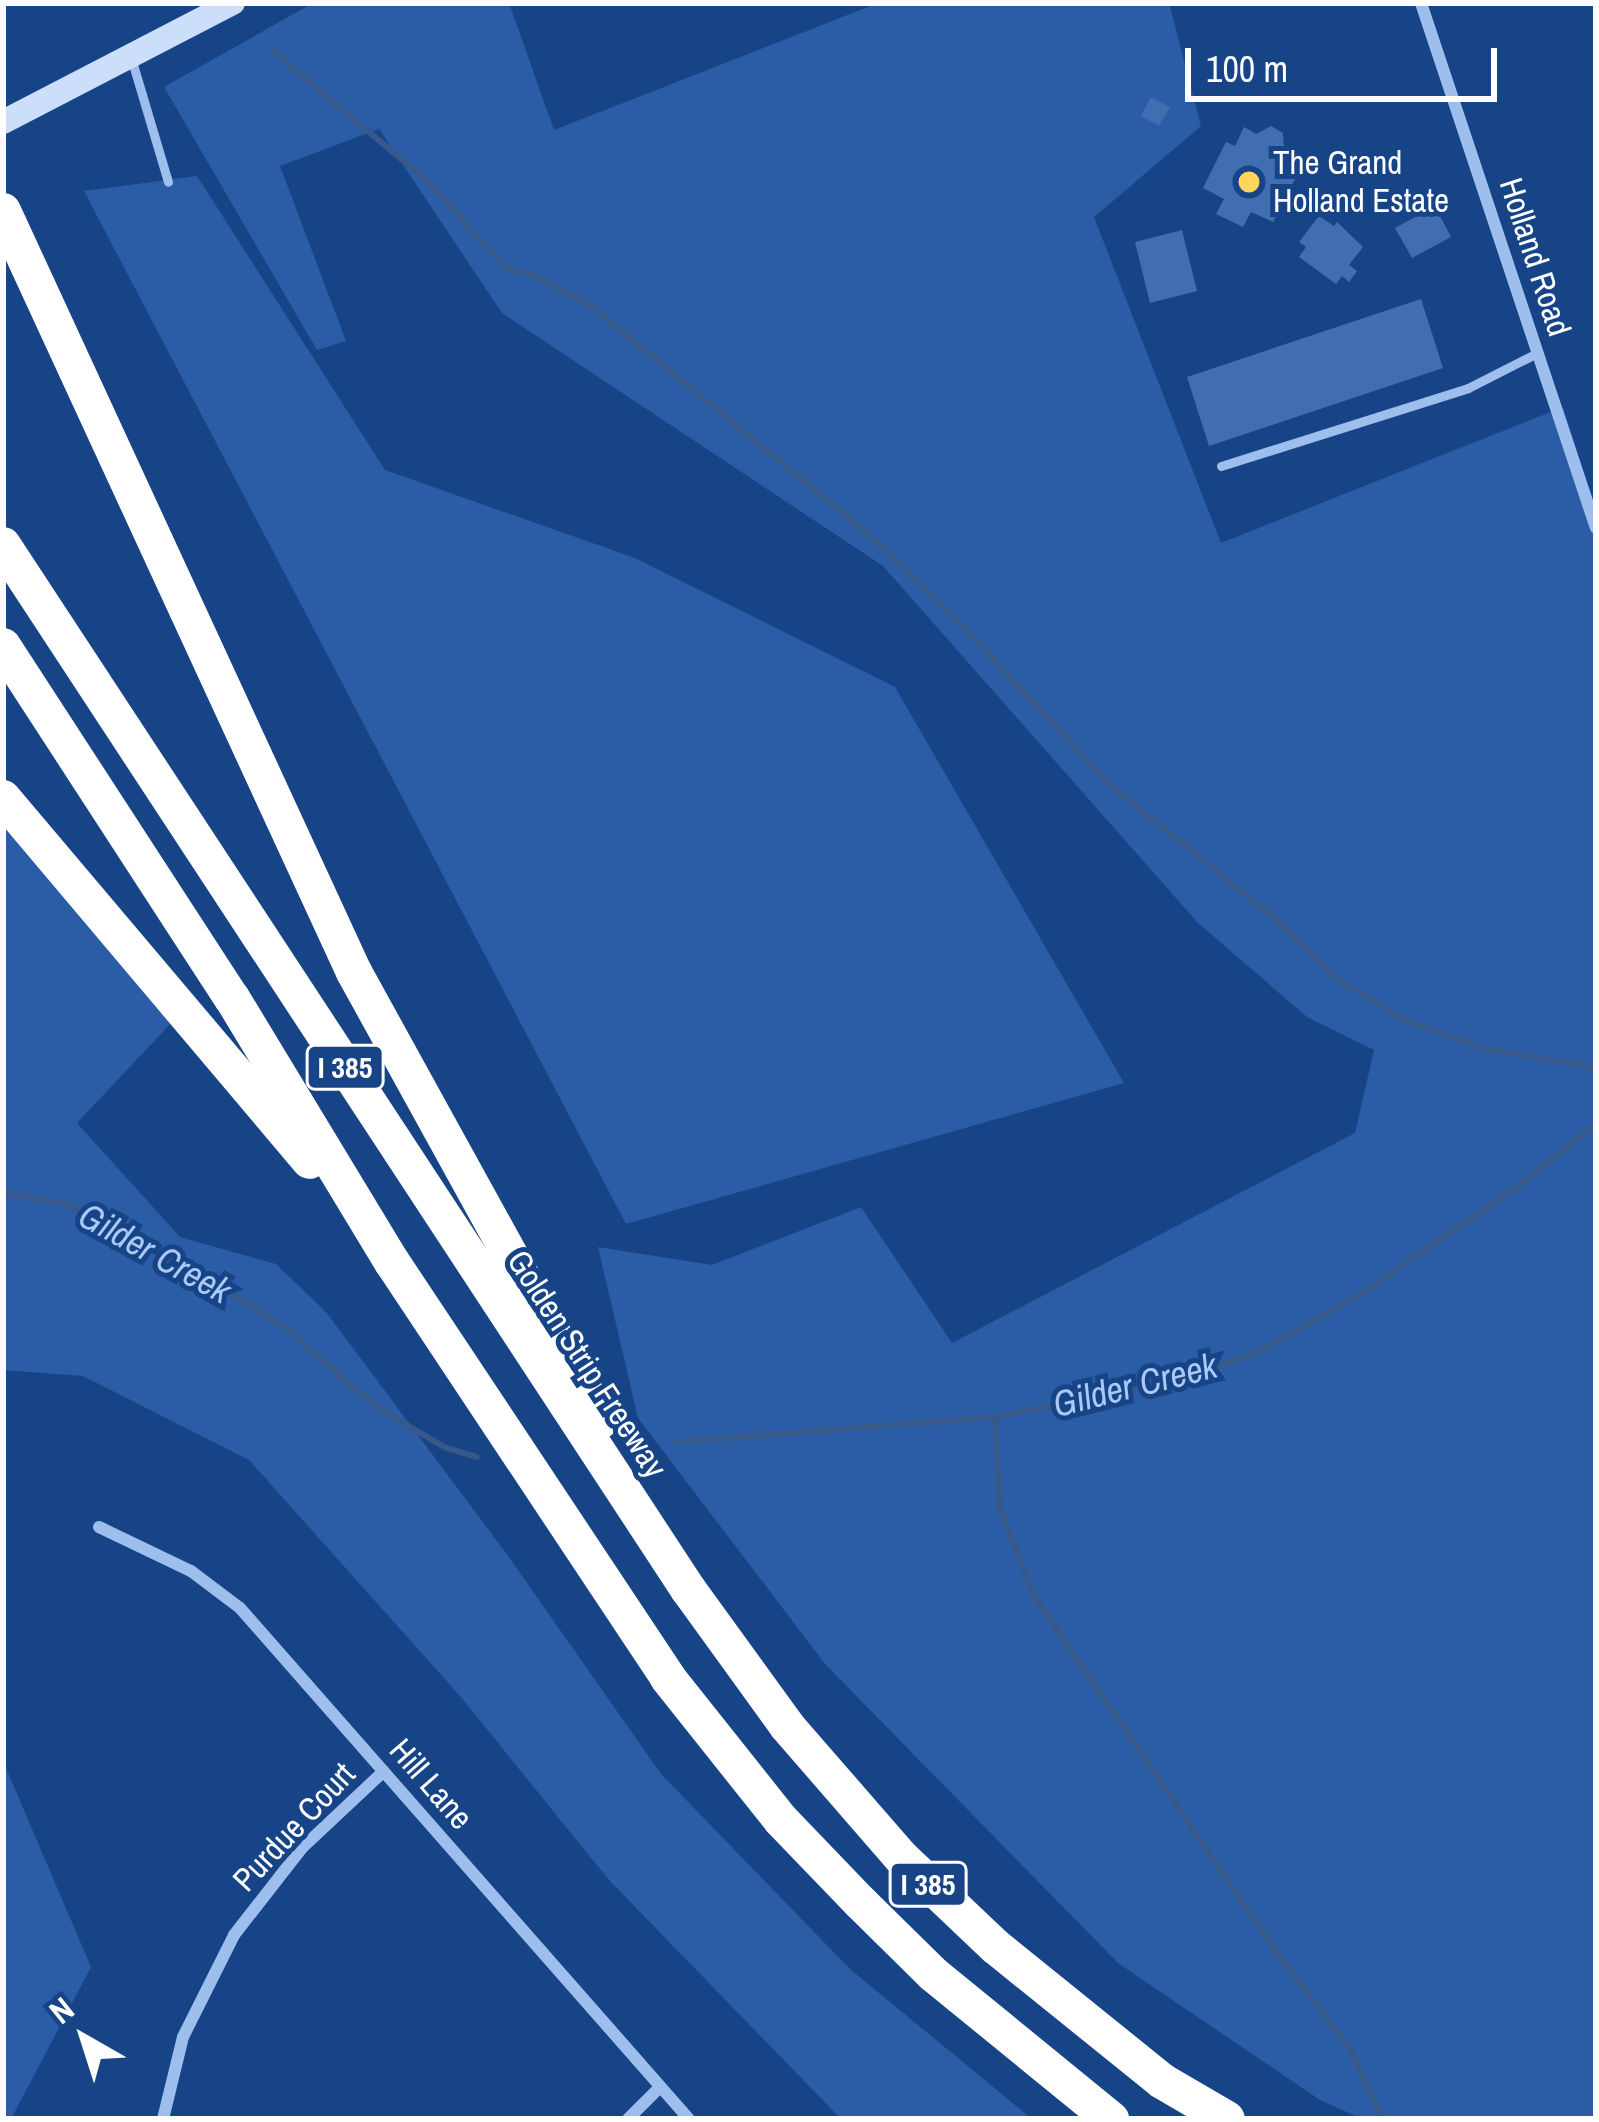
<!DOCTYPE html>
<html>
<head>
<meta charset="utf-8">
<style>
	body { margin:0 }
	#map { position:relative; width:1599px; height:2122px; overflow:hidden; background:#174487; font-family:"Archivo Narrow",sans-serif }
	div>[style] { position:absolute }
	.green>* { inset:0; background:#2a5da6 }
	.stream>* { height:6px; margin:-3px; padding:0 3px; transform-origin:3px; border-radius:3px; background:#37598a }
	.building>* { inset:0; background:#406eb1 }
	.service>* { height:9px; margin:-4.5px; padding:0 4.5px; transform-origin:4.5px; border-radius:4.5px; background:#9ebfed }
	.minor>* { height:12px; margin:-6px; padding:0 6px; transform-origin:6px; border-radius:6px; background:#9ebfed }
	.secondary>* { height:24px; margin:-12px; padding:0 12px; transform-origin:12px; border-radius:12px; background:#cbdefa }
	.motorway>* { height:36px; margin:-18px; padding:0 18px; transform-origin:18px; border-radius:18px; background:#fff }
	.dots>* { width:33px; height:33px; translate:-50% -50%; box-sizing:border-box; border:6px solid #174487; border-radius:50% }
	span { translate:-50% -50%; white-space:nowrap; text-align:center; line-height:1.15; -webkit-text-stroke:10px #174487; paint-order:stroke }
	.shield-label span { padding:3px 9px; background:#174487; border:3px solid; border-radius:9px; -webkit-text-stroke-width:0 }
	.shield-label { font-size:30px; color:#fff; font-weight:700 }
	.poi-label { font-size:33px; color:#fff }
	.left { translate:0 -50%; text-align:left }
	.street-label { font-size:33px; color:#fff }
	.water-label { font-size:36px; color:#aac9f5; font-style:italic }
	.frame { position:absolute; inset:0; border:6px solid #fff; pointer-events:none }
	.north { position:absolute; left:24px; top:1978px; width:120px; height:120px; -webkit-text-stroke:9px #174487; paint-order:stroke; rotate:321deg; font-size:33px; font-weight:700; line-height:48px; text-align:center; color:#fff }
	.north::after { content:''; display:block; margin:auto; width:42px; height:54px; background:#fff; clip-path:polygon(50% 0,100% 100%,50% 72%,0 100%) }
	.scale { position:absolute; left:1185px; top:48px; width:312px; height:54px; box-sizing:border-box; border:6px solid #fff; border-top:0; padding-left:15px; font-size:36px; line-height:42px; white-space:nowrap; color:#fff; -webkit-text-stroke:9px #174487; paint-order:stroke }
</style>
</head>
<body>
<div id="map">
	<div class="green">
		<i style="clip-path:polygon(313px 3px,509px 3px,554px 130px,878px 3px,1169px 3px,1201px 126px,1094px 217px,1221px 543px,1563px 407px,1596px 510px,1596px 2119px,1362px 2119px,1320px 2100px,1118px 1963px,825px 1664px,638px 1418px,598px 1247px,712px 1265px,861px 1207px,952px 1343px,1355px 1133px,1374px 1050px,1307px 1017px,1198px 923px,883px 566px,502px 313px,379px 129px,280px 166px,346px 341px,317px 350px,164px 87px)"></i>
		<i style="clip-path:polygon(197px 176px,385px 470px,635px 558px,895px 687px,1124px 1083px,626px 1224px,84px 191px)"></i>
		<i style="clip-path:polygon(3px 824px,174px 1020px,77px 1123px,180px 1237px,276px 1264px,326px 1312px,506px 1553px,661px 1774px,850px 1969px,1032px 2119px,841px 2119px,609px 1880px,460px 1696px,249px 1460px,83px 1376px,3px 1370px)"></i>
		<i style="clip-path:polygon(3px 1761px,91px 1967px,11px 2119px,3px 2119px)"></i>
	</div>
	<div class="stream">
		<i style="left:274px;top:52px;width:200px;rotate:40.1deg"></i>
		<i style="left:427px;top:181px;width:118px;rotate:47.8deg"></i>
		<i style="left:506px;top:268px;width:30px;rotate:15deg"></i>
		<i style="left:535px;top:276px;width:64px;rotate:28.2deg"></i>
		<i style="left:591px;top:306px;width:356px;rotate:39.4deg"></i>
		<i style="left:866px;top:532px;width:124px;rotate:44deg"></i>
		<i style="left:955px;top:618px;width:226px;rotate:47.1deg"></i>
		<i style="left:1109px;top:784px;width:211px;rotate:39deg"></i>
		<i style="left:1273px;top:917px;width:88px;rotate:44.1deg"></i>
		<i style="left:1336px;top:978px;width:82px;rotate:31.6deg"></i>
		<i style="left:1406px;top:1021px;width:85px;rotate:19.3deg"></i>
		<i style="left:1486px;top:1049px;width:112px;rotate:9.8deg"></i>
		<i style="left:3px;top:1193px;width:65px;rotate:9.8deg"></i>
		<i style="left:67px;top:1204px;width:152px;rotate:28.2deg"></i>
		<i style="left:201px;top:1276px;width:102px;rotate:31.3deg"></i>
		<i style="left:288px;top:1329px;width:79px;rotate:42.4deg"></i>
		<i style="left:346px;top:1382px;width:57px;rotate:36.5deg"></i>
		<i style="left:392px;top:1416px;width:61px;rotate:30.8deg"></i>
		<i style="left:444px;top:1447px;width:34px;rotate:17deg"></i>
		<i style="left:995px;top:1417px;width:91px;rotate:86.9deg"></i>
		<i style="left:1000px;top:1508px;width:92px;rotate:69deg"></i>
		<i style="left:1033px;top:1594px;width:429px;rotate:55.8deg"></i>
		<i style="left:1274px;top:1949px;width:123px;rotate:52.6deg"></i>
		<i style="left:1349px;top:2047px;width:80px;rotate:64.7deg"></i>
		<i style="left:676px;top:1442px;width:320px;rotate:-4.5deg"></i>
		<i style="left:995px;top:1417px;width:187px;rotate:-11.1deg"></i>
		<i style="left:1178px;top:1381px;width:90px;rotate:-20.3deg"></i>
		<i style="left:1262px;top:1350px;width:117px;rotate:-29.6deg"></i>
		<i style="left:1364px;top:1292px;width:191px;rotate:-34.5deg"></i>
		<i style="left:1521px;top:1184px;width:96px;rotate:-38.7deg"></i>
	</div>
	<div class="building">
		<i style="clip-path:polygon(1151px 97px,1170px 107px,1159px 126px,1141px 116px)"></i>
		<i style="clip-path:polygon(1271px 126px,1283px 133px,1284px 148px,1296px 153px,1286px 172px,1296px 177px,1273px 222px,1251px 212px,1243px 227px,1216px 214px,1224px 199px,1203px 188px,1226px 142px,1235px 146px,1244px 127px,1256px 134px)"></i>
		<i style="clip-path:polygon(1435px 206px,1451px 237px,1412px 258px,1395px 228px)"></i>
		<i style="clip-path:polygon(1319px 216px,1334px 226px,1337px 222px,1363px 247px,1349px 265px,1357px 271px,1349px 282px,1342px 276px,1336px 284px,1299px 257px,1306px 247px,1299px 242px)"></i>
		<i style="clip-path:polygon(1182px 230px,1197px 291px,1150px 303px,1135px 242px)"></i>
		<i style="clip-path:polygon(1421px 299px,1443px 368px,1209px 446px,1187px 377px)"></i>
	</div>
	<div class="service">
		<i style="left:132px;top:61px;width:126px;rotate:73.4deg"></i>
		<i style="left:1221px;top:466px;width:259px;rotate:-17.5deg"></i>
		<i style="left:1468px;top:388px;width:77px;rotate:-26.9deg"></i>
	</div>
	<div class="minor">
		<i style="left:1421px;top:3px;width:553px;rotate:71.57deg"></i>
		<i style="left:99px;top:1527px;width:102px;rotate:25.6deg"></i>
		<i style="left:191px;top:1571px;width:61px;rotate:37.1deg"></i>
		<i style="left:240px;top:1608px;width:680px;rotate:48.7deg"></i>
		<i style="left:163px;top:2119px;width:84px;rotate:-76.3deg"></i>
		<i style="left:183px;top:2037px;width:114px;rotate:-63.4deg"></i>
		<i style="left:234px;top:1935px;width:110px;rotate:-52deg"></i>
		<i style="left:302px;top:1848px;width:112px;rotate:-43.2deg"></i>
		<i style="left:628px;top:2119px;width:45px;rotate:-45deg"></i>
	</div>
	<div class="secondary">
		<i style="left:3px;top:122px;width:259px;rotate:-27.4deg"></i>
	</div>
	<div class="motorway">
		<i style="left:3px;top:211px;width:838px;rotate:65.24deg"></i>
		<i style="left:354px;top:972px;width:512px;rotate:61.13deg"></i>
		<i style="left:3px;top:545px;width:1249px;rotate:56.73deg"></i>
		<i style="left:688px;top:1589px;width:169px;rotate:54.1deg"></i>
		<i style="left:787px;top:1726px;width:174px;rotate:49deg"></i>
		<i style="left:901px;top:1857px;width:131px;rotate:43.5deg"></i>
		<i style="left:996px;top:1947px;width:213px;rotate:38.9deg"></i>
		<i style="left:1162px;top:2081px;width:75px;rotate:30.3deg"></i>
		<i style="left:3px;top:646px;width:420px;rotate:57deg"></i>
		<i style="left:232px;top:998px;width:309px;rotate:58.8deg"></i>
		<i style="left:392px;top:1262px;width:499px;rotate:56.4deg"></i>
		<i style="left:668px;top:1678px;width:181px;rotate:51.5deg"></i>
		<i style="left:781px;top:1820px;width:115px;rotate:46.1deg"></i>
		<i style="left:861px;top:1903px;width:101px;rotate:44.6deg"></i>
		<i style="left:933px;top:1974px;width:230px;rotate:39.2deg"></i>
		<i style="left:3px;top:798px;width:475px;rotate:49.8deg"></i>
	</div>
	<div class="dots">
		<i style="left:1249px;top:182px;background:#ffd55b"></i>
	</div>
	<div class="shield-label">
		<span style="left:345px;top:1067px">I 385</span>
		<span style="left:928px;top:1884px">I 385</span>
	</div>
	<div class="poi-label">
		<span class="left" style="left:1273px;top:182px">The Grand<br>Holland Estate</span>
	</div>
	<div class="street-label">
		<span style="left:1535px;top:257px;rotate:72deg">Holland Road</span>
		<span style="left:587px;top:1364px;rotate:57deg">Golden Strip Freeway</span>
		<span style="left:431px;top:1784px;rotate:49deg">Hill Lane</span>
		<span style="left:294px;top:1827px;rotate:-47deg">Purdue Court</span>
	</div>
	<div class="water-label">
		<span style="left:155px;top:1253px;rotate:29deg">Gilder Creek</span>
		<span style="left:1135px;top:1385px;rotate:-14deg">Gilder Creek</span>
	</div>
	<div class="frame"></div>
	<div class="north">N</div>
	<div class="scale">100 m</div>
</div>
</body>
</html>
